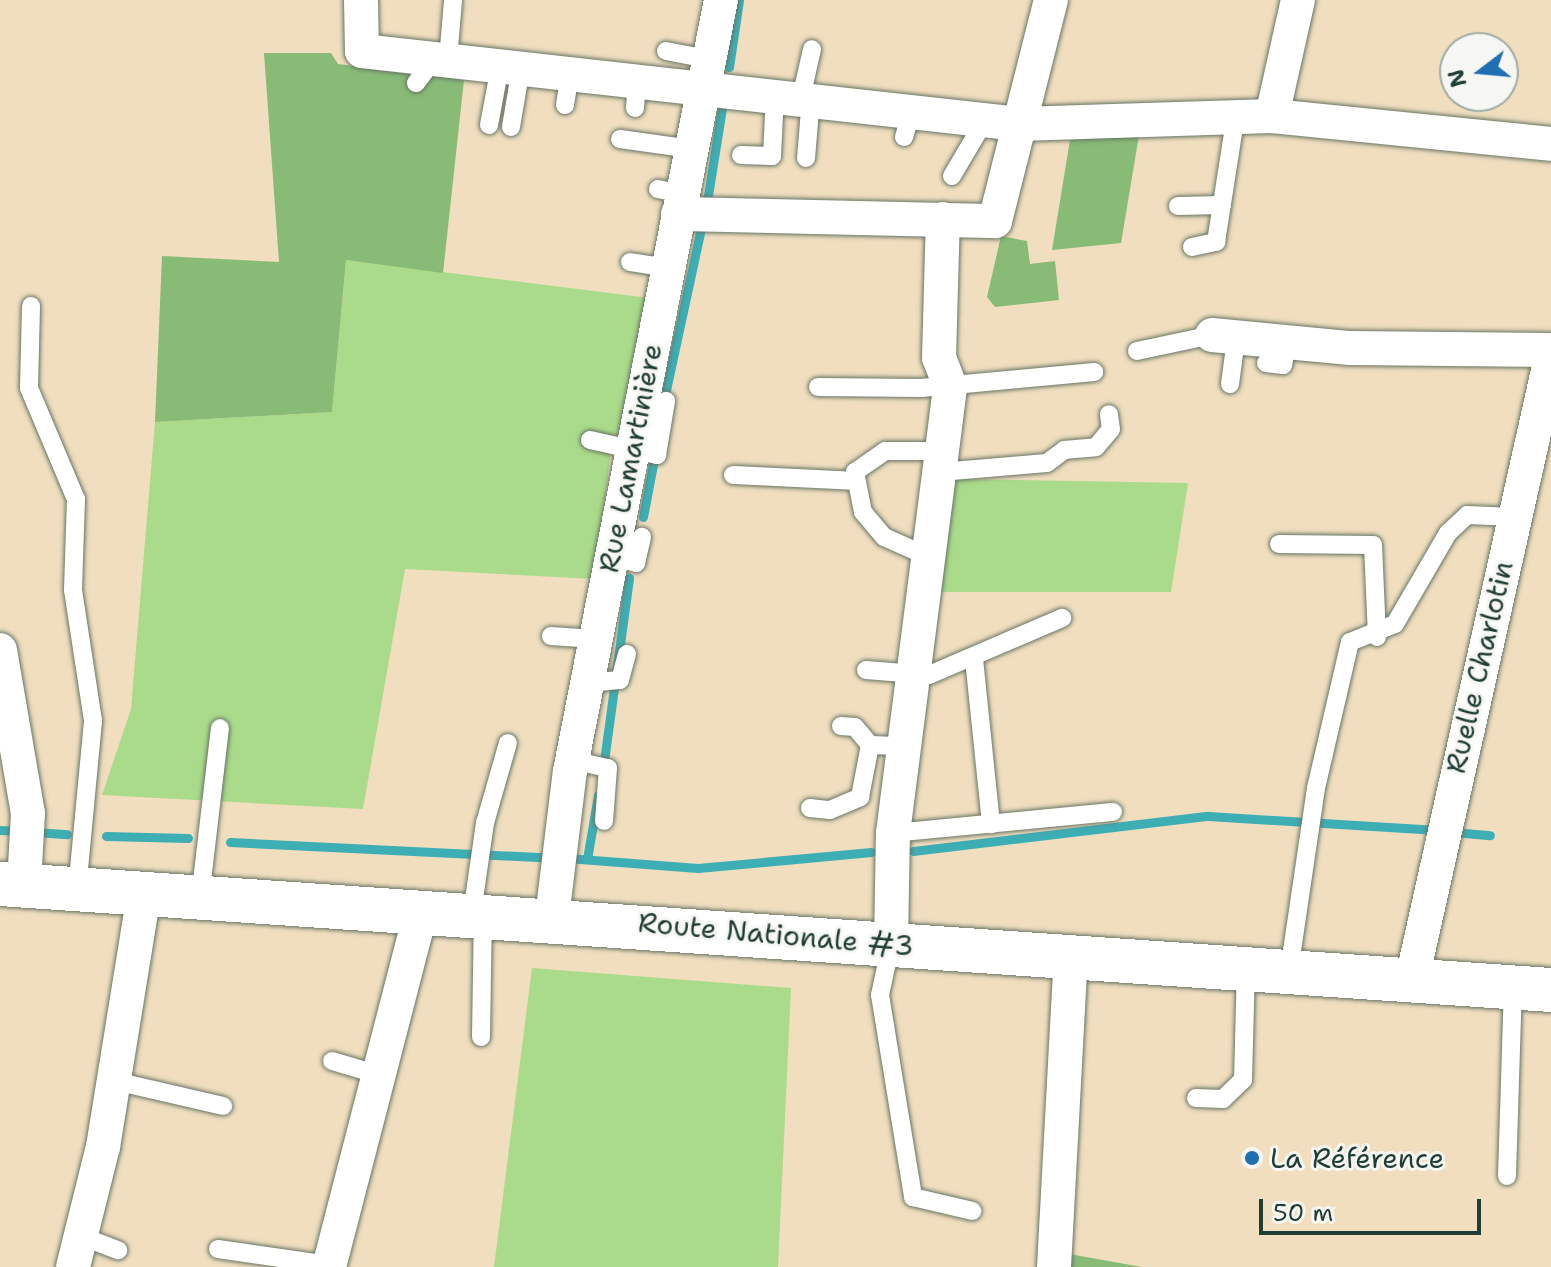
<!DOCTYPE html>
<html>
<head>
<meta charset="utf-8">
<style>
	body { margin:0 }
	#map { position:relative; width:1551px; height:1267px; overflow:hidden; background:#f0debf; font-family:"Shantell Sans",sans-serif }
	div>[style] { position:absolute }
	.green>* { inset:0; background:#aadb8a }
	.forest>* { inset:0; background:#87bb76 }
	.stream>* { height:9px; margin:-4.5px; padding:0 4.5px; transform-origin:4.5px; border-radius:4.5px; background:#3daeb4 }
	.roads { filter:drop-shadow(0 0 2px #687565) drop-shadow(0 0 2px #687565) }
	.lane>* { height:18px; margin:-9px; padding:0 9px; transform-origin:9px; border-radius:9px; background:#fff }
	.street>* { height:34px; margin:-17px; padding:0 17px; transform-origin:17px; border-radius:17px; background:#fff }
	.primary>* { height:44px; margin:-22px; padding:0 22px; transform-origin:22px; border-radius:22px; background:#fff }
	.dots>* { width:22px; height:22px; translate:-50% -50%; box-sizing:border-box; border:4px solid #f6f6f2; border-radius:50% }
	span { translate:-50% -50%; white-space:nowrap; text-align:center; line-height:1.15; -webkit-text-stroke:6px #f6f6f2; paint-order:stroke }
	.street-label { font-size:28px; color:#1f3d34 }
	.poi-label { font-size:28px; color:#1f3d34 }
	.left { translate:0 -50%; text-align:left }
	.north { position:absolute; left:1439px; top:32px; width:80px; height:80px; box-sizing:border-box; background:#f6f6f2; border:2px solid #a0aca6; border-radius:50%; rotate:254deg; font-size:22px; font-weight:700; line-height:32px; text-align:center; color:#1f3d34 }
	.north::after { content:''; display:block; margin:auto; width:28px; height:36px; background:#1f6fb2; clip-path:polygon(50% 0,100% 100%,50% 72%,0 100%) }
	.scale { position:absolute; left:1259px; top:1199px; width:222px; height:36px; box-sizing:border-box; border:4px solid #1f3d34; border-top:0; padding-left:10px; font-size:24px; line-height:28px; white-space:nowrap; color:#1f3d34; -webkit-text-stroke:6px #f6f6f2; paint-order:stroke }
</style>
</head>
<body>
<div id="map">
	<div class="green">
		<i style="clip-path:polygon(346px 260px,649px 298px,618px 436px,613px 433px,595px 579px,405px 569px,363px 809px,102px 795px,131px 709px,155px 422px,332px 412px)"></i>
		<i style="clip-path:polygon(952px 479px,1188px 483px,1171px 592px,940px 592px)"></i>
		<i style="clip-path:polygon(532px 968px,791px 988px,778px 1267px,494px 1267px)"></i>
	</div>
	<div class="forest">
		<i style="clip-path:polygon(264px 53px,331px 53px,338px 64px,464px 80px,443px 273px,346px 260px,332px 412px,155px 422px,162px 256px,279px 262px)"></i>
		<i style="clip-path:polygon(1139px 135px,1121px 243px,1052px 250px,1070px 140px)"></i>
		<i style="clip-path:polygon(1001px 236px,1027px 241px,1030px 264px,1055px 261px,1059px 300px,995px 307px,987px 297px)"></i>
		<i style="clip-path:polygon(1069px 1254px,1142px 1267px,1069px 1267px)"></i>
	</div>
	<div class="stream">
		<i style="left:729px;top:67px;width:68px;rotate:-81.5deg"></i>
		<i style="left:706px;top:208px;width:101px;rotate:-80.9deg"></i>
		<i style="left:663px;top:404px;width:185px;rotate:-77.8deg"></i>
		<i style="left:643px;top:517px;width:64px;rotate:-79.2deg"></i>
		<i style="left:603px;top:768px;width:192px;rotate:-82.2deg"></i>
		<i style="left:0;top:830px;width:20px;rotate:3deg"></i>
		<i style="left:35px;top:832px;width:32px;rotate:4deg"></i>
		<i style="left:1453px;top:832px;width:37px;rotate:5deg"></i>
		<i style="left:106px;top:836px;width:82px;rotate:1.4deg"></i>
		<i style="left:230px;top:842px;width:323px;rotate:2.8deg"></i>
		<i style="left:913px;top:851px;width:297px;rotate:-6.8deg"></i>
		<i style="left:1208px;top:816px;width:230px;rotate:3.5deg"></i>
		<i style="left:567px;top:858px;width:131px;rotate:4.4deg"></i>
		<i style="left:698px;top:868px;width:174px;rotate:-5.3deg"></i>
		<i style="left:587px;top:859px;width:65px;rotate:-80.2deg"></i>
	</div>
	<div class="roads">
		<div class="lane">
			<i style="left:666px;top:51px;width:43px;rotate:10.8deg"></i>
			<i style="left:448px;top:60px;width:60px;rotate:-85.2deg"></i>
			<i style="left:416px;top:83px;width:30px;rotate:-53deg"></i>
			<i style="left:801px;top:98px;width:50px;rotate:-77.3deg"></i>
			<i style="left:565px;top:105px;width:32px;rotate:-81deg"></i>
			<i style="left:635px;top:108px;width:28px;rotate:-86deg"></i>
			<i style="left:489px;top:125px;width:60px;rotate:-79.4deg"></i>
			<i style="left:511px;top:127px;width:60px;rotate:-80.4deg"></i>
			<i style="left:904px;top:137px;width:27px;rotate:-73deg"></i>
			<i style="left:620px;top:139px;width:72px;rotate:8deg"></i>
			<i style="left:741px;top:155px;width:31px;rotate:2deg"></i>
			<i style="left:772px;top:156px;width:61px;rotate:-87.2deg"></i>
			<i style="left:806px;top:158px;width:59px;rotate:-85.2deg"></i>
			<i style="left:952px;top:176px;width:65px;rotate:-59.5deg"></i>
			<i style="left:658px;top:189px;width:25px;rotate:12deg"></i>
			<i style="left:1178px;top:206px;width:44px;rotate:-1.3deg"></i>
			<i style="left:1192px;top:247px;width:25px;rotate:-12deg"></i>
			<i style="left:1216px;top:242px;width:123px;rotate:-81.1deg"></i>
			<i style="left:630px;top:262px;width:37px;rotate:9deg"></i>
			<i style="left:31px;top:306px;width:82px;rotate:91.4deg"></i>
			<i style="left:29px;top:388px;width:121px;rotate:67.1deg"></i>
			<i style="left:76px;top:499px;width:91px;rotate:91.9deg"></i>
			<i style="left:73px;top:590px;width:133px;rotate:81.3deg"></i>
			<i style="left:93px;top:721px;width:170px;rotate:95.4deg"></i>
			<i style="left:1137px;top:351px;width:77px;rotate:-12deg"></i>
			<i style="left:1266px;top:363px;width:17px;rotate:7deg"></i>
			<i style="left:1283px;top:365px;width:21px;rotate:-79deg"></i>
			<i style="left:1230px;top:384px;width:45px;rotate:-82.4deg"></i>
			<i style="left:818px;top:387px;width:103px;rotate:0.6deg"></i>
			<i style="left:921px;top:388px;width:174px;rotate:-5.3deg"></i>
			<i style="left:590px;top:440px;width:69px;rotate:12.6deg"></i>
			<i style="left:657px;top:455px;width:55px;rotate:-80.5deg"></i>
			<i style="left:940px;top:472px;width:107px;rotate:-4.8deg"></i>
			<i style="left:1047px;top:463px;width:21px;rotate:-37deg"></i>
			<i style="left:1064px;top:450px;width:32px;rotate:-5deg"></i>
			<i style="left:1096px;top:447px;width:23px;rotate:-50deg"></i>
			<i style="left:1111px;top:429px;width:15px;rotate:-98deg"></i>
			<i style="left:733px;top:475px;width:121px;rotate:2.8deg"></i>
			<i style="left:1279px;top:544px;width:94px;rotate:0.6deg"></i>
			<i style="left:1373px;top:545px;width:92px;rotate:87.5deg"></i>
			<i style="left:611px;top:557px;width:26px;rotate:13deg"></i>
			<i style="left:636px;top:563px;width:27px;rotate:-77deg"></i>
			<i style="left:929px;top:557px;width:49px;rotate:-156deg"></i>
			<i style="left:884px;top:537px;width:33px;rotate:-130deg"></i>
			<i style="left:863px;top:512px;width:41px;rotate:-101.3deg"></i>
			<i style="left:855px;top:472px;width:37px;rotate:-35deg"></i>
			<i style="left:885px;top:451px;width:57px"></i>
			<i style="left:551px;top:636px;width:44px;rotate:3.9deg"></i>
			<i style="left:974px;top:659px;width:166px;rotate:84.1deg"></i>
			<i style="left:866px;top:670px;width:63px;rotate:4.5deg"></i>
			<i style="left:929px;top:675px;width:145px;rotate:-23.2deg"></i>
			<i style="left:586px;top:683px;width:34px;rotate:-5deg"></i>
			<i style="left:620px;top:680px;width:27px;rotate:-75deg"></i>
			<i style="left:841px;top:726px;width:14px;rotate:4deg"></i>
			<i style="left:855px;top:727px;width:23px;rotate:50deg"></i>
			<i style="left:870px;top:745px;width:35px;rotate:2deg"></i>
			<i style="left:572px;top:760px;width:37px;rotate:13deg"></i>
			<i style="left:608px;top:768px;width:53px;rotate:94.3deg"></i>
			<i style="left:810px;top:808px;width:20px;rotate:6deg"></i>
			<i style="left:830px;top:810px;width:33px;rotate:-23deg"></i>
			<i style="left:860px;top:797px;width:53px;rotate:-79.1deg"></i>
			<i style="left:893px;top:833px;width:221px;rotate:-5.5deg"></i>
			<i style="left:200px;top:898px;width:171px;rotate:-83.3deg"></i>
			<i style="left:472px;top:913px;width:91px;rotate:-81.8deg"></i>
			<i style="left:485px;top:823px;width:83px;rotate:-74deg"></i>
			<i style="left:891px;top:944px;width:52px;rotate:102.2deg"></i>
			<i style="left:880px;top:995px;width:205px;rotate:80.7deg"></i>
			<i style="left:913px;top:1197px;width:61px;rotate:13.3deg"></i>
			<i style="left:1289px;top:971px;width:185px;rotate:-81.6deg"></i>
			<i style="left:1316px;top:788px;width:150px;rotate:-76.9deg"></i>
			<i style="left:1350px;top:642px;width:48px;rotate:-21.8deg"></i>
			<i style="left:1395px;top:624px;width:105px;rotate:-59.8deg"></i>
			<i style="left:1448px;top:533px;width:26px;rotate:-43deg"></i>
			<i style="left:1467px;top:515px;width:47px;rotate:2.4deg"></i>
			<i style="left:481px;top:1037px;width:121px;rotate:-89.1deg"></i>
			<i style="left:332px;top:1061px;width:46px;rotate:16.5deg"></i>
			<i style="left:115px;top:1081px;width:111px;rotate:13deg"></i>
			<i style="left:1196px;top:1098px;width:27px;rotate:2deg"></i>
			<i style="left:1223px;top:1099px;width:28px;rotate:-44deg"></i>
			<i style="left:1243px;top:1080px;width:111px;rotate:-88.5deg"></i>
			<i style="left:1507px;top:1176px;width:189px;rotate:-88.2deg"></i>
			<i style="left:81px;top:1236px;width:40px;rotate:21deg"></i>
			<i style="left:218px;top:1249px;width:112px;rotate:8.2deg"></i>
		</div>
		<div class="street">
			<i style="left:361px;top:0;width:51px;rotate:88.9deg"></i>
			<i style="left:362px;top:51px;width:661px;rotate:6.34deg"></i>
			<i style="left:1019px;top:124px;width:253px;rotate:-1.8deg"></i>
			<i style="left:1272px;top:116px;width:280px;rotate:5.7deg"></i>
			<i style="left:1272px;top:116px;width:119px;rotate:-77.4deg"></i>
			<i style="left:678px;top:214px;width:317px;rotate:1.3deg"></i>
			<i style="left:995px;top:221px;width:228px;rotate:-75.8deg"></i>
			<i style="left:1212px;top:335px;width:139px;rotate:5.4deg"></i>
			<i style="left:1350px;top:348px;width:201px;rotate:0.6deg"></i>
			<i style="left:0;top:650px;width:165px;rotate:80.3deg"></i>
			<i style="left:28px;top:813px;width:72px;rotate:93.2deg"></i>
			<i style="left:552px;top:917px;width:147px;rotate:-83deg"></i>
			<i style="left:570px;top:771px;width:786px;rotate:-78.92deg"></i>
			<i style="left:891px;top:944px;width:111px;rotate:-89deg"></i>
			<i style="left:893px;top:833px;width:451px;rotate:-82.7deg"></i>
			<i style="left:950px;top:386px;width:30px;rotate:-111deg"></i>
			<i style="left:939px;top:358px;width:139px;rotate:-88.4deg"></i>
			<i style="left:1412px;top:979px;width:637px;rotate:-77.4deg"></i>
			<i style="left:73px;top:1267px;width:124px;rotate:-76deg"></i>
			<i style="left:103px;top:1147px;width:255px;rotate:-80.8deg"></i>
			<i style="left:329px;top:1267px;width:369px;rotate:-75.5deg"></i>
			<i style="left:1054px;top:1267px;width:310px;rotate:-86.9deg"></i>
		</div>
		<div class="primary">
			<i style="left:0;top:884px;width:1555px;rotate:3.91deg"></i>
		</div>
	</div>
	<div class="dots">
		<i style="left:1252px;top:1158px;background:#1f6fb2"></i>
	</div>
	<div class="street-label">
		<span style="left:630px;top:458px;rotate:-79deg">Rue Lamartinière</span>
		<span style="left:1479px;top:667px;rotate:-77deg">Ruelle Charlotin</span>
		<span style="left:776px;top:934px;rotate:5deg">Route Nationale #3</span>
	</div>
	<div class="poi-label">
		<span class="left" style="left:1270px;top:1158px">La Référence</span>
	</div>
	<div class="north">N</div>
	<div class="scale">50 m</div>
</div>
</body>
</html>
